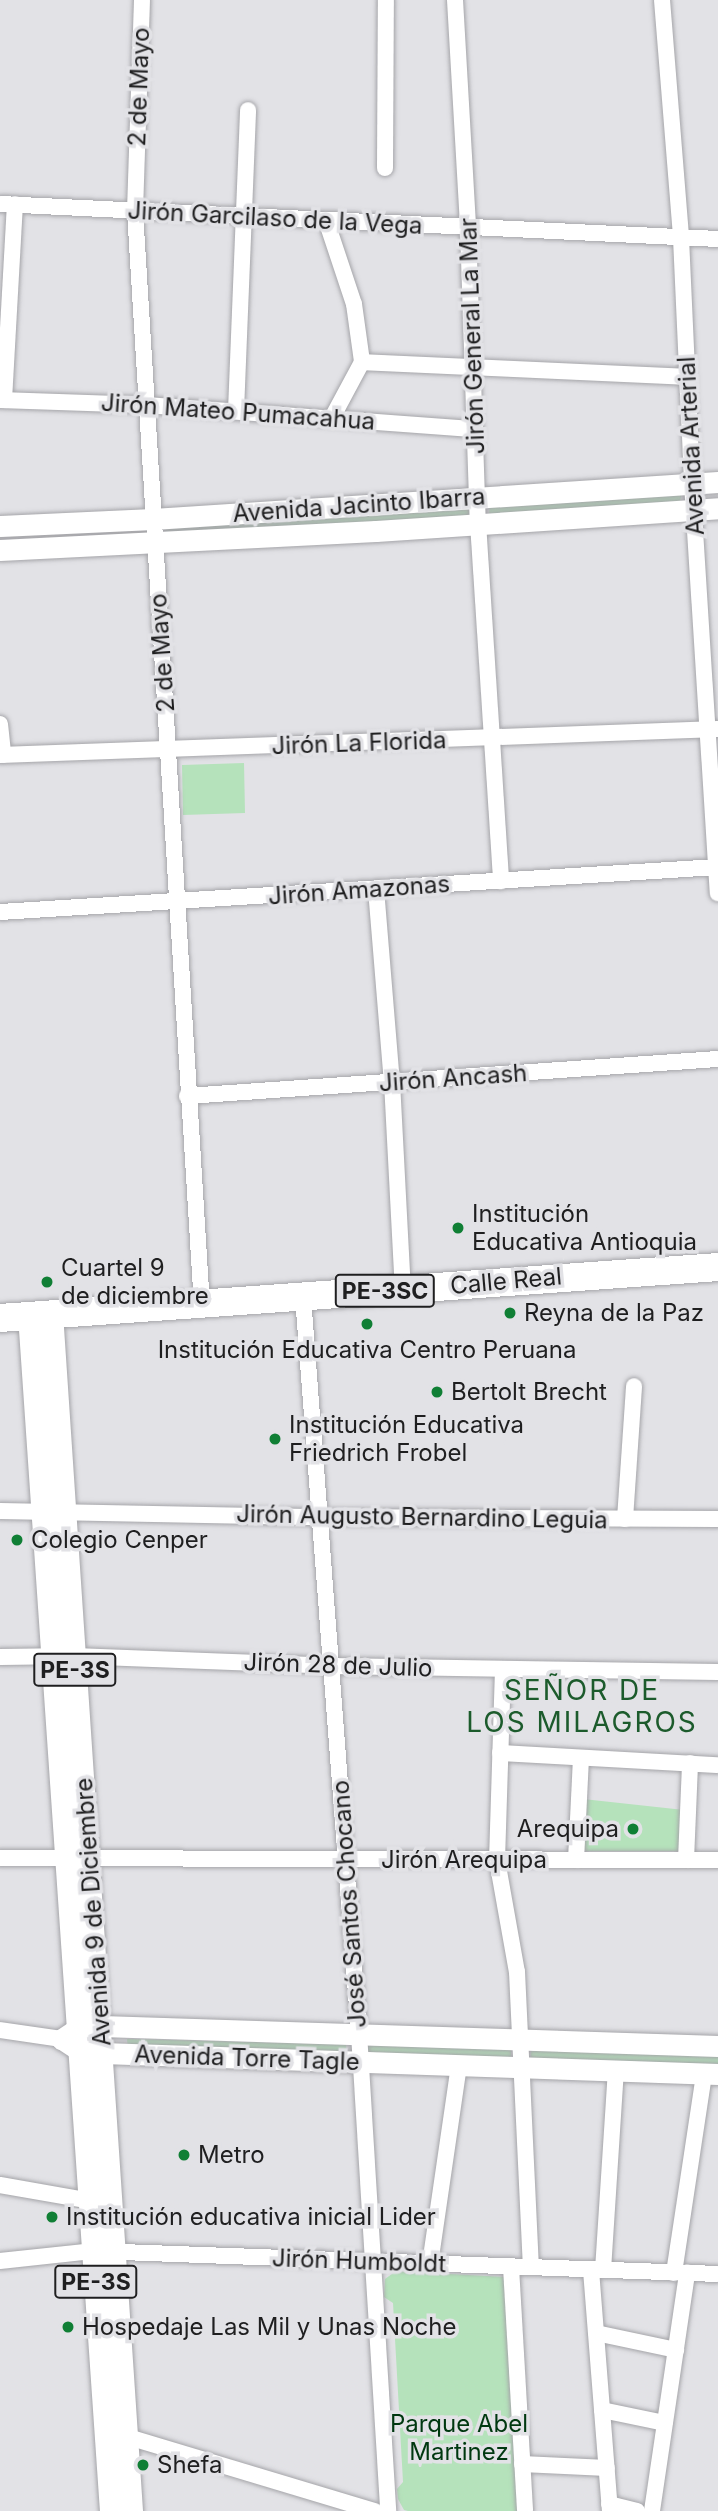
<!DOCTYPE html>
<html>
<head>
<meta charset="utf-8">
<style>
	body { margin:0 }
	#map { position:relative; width:718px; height:2511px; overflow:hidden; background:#e2e2e6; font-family:Inter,sans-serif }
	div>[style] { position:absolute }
	.green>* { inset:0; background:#b5e2bb }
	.roads { filter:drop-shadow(0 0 2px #a5a5a9) drop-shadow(0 0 2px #a5a5a9) }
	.street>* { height:16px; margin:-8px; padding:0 8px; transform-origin:8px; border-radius:8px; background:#fff }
	.secondary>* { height:21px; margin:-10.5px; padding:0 10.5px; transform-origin:10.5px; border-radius:10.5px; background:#fff }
	.primary>* { height:24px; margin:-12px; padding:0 12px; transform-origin:12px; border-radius:12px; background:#fff }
	.highway>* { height:28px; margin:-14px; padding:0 14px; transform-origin:14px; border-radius:14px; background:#fff }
	.dots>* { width:19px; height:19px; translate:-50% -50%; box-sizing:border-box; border:4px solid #e2e2e6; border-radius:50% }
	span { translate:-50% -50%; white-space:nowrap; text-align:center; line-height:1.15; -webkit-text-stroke:7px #e2e2e6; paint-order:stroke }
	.shield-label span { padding:2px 5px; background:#e2e2e6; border:2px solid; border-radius:5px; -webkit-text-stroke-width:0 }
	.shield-label { font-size:23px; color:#1f1f20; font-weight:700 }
	.street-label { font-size:24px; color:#1f1f20 }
	.poi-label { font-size:24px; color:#1f1f20 }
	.left { translate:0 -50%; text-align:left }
	.right { translate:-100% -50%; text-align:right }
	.park-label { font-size:24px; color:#003810 }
	.quarter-label { font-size:28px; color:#1c5b2c; letter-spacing:2px }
</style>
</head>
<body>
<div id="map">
	<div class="green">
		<i style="clip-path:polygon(682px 492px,680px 501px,489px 515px,490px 502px)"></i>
		<i style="clip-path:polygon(471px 507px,469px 517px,165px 536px,167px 523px)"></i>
		<i style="clip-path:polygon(244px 763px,245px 813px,183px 815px,182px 765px)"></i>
		<i style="clip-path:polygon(583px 1799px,684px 1810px,679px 1851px,586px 1851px,584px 1849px)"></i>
		<i style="clip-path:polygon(127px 2039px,346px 2044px,347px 2057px,128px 2050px)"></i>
		<i style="clip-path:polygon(367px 2045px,511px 2048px,511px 2064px,366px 2057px)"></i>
		<i style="clip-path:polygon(531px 2049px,718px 2053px,718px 2069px,530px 2065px)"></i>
		<i style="clip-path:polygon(396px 2271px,505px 2277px,523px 2511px,408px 2511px,404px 2510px,398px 2499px,397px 2489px,403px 2482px,393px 2303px,384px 2297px,385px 2279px)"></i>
	</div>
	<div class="roads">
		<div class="street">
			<i style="left:142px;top:0;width:211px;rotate:91.9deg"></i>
			<i style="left:135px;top:211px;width:1096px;rotate:86.5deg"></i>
			<i style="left:455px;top:0;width:228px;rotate:86.7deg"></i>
			<i style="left:468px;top:228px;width:295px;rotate:88.1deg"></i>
			<i style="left:478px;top:523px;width:359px;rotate:86.3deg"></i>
			<i style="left:662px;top:0;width:239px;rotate:85.4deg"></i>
			<i style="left:681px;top:238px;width:245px;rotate:87.4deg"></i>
			<i style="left:692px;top:483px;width:411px;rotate:86.4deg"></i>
			<i style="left:385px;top:168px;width:168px;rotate:-89.7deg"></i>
			<i style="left:0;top:204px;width:719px;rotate:2.79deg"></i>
			<i style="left:326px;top:220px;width:89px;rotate:71.6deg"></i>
			<i style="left:354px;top:304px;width:59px;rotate:82.1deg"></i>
			<i style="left:362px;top:362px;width:64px;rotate:118.2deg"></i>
			<i style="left:362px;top:362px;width:326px;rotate:2.6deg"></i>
			<i style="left:0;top:400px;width:146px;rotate:2deg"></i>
			<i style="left:146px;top:405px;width:330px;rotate:4.2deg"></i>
			<i style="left:4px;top:400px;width:196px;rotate:-86.8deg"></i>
			<i style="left:236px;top:411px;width:301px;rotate:-87.7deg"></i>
			<i style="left:0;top:724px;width:31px;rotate:84deg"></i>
			<i style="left:0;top:755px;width:718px;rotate:-2.07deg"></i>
			<i style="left:376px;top:889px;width:194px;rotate:85.3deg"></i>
			<i style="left:392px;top:1082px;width:207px;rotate:87deg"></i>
			<i style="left:0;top:912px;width:719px;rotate:-3.59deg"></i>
			<i style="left:187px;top:1096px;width:532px;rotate:-3.99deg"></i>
			<i style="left:303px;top:1297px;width:738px;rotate:85.65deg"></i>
			<i style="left:359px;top:2033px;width:479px;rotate:86.5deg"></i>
			<i style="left:0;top:1511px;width:320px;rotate:1.1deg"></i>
			<i style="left:320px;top:1517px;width:398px;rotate:0.3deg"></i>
			<i style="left:625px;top:1519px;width:133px;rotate:-86.1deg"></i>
			<i style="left:0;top:1657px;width:74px;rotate:-0.8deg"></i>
			<i style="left:74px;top:1656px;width:257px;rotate:2.2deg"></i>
			<i style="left:331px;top:1666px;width:387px;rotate:0.9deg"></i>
			<i style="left:503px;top:1669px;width:191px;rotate:91.8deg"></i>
			<i style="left:497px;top:1860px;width:114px;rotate:79.9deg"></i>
			<i style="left:517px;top:1972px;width:295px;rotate:87.3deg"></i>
			<i style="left:500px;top:1753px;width:218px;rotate:3.2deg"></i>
			<i style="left:0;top:1858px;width:718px;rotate:0.16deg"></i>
			<i style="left:576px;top:1860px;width:102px;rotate:-87.2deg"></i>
			<i style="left:686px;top:1860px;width:97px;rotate:-87.6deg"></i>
			<i style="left:0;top:2030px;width:63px;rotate:8.3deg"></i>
			<i style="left:0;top:2185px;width:92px;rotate:10deg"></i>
			<i style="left:0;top:2261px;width:95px;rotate:-6.1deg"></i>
			<i style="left:94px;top:2251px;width:624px;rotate:2.11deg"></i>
			<i style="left:430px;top:2264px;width:201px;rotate:-81.7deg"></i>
			<i style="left:511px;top:2267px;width:244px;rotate:86.7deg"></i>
			<i style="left:591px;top:2270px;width:242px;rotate:85.5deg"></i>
			<i style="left:603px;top:2270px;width:199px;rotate:-86.3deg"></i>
			<i style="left:674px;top:2273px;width:201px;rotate:-81.4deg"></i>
			<i style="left:596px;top:2333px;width:82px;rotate:12deg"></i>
			<i style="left:602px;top:2410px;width:64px;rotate:11.7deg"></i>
			<i style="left:118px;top:2434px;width:268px;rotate:16.7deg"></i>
			<i style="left:522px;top:2464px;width:85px;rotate:2.7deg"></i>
			<i style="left:609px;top:2504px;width:29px;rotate:14deg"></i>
			<i style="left:652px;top:2511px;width:241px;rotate:-81.6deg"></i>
		</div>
		<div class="secondary">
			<i style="left:0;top:526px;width:153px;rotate:-2.6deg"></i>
			<i style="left:153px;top:519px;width:566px;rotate:-3.75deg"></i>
			<i style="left:0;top:550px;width:376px;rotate:-2.9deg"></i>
			<i style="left:376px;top:531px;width:343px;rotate:-3.8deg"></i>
			<i style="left:718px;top:2046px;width:617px;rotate:-178.14deg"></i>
			<i style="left:101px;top:2026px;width:21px;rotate:177deg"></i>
			<i style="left:80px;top:2027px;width:22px;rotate:146deg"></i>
			<i style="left:62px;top:2039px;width:24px;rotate:33deg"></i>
			<i style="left:82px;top:2052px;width:20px;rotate:3deg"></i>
			<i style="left:102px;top:2053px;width:616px;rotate:1.95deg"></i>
		</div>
		<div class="primary">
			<i style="left:51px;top:1313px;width:1201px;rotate:86.18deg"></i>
			<i style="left:30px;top:1315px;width:1199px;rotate:86.08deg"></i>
		</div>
		<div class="highway">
			<i style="left:0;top:1318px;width:720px;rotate:-4.06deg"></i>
		</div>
	</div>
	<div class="dots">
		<i style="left:458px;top:1228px;background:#107f35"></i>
		<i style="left:47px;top:1282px;background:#107f35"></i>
		<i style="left:510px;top:1313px;background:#107f35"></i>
		<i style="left:367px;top:1324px;background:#107f35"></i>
		<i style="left:437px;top:1392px;background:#107f35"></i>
		<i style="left:275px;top:1439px;background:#107f35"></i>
		<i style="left:17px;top:1540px;background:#107f35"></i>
		<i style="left:633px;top:1829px;background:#107f35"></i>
		<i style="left:184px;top:2155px;background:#107f35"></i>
		<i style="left:52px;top:2217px;background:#107f35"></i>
		<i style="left:68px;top:2327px;background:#107f35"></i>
		<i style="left:143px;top:2465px;background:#107f35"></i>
	</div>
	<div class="shield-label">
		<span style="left:385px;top:1291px">PE-3SC</span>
		<span style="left:75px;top:1670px">PE-3S</span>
		<span style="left:96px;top:2282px">PE-3S</span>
	</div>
	<div class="street-label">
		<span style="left:139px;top:87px;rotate:-88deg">2 de Mayo</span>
		<span style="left:275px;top:218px;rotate:3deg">Jirón Garcilaso de la Vega</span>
		<span style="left:472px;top:336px;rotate:-92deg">Jirón General La Mar</span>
		<span style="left:238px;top:412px;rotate:4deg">Jirón Mateo Pumacahua</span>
		<span style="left:691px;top:446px;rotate:-93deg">Avenida Arterial</span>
		<span style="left:359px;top:505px;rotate:-4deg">Avenida Jacinto Ibarra</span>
		<span style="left:162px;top:653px;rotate:-94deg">2 de Mayo</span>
		<span style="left:359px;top:743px;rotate:-2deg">Jirón La Florida</span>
		<span style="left:359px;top:890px;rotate:-4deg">Jirón Amazonas</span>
		<span style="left:453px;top:1078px;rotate:-4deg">Jirón Ancash</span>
		<span style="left:506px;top:1281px;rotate:-5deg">Calle Real</span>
		<span style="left:422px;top:1517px;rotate:1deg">Jirón Augusto Bernardino Leguia</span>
		<span style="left:338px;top:1665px;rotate:2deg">Jirón 28 de Julio</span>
		<span style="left:464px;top:1860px">Jirón Arequipa</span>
		<span style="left:349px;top:1904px;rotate:-94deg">José Santos Chocano</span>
		<span style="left:93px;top:1912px;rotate:-94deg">Avenida 9 de Diciembre</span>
		<span style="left:247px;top:2058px;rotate:2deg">Avenida Torre Tagle</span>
		<span style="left:359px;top:2261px;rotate:2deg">Jirón Humboldt</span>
	</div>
	<div class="poi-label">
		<span class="left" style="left:472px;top:1228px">Institución<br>Educativa Antioquia</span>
		<span class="left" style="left:61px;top:1282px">Cuartel 9<br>de diciembre</span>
		<span class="left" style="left:524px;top:1313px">Reyna de la Paz</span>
		<span style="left:367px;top:1350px">Institución Educativa Centro Peruana</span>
		<span class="left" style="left:451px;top:1392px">Bertolt Brecht</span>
		<span class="left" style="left:289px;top:1439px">Institución Educativa<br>Friedrich Frobel</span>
		<span class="left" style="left:31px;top:1540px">Colegio Cenper</span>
		<span class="right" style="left:619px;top:1829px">Arequipa</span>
		<span class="left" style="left:198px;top:2155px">Metro</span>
		<span class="left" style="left:66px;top:2217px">Institución educativa inicial Lider</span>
		<span class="left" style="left:82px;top:2327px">Hospedaje Las Mil y Unas Noche</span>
		<span class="left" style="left:157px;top:2465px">Shefa</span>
	</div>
	<div class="park-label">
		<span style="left:459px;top:2438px">Parque Abel<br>Martinez</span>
	</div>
	<div class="quarter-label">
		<span style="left:582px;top:1706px">SEÑOR DE<br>LOS MILAGROS</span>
	</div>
</div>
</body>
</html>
